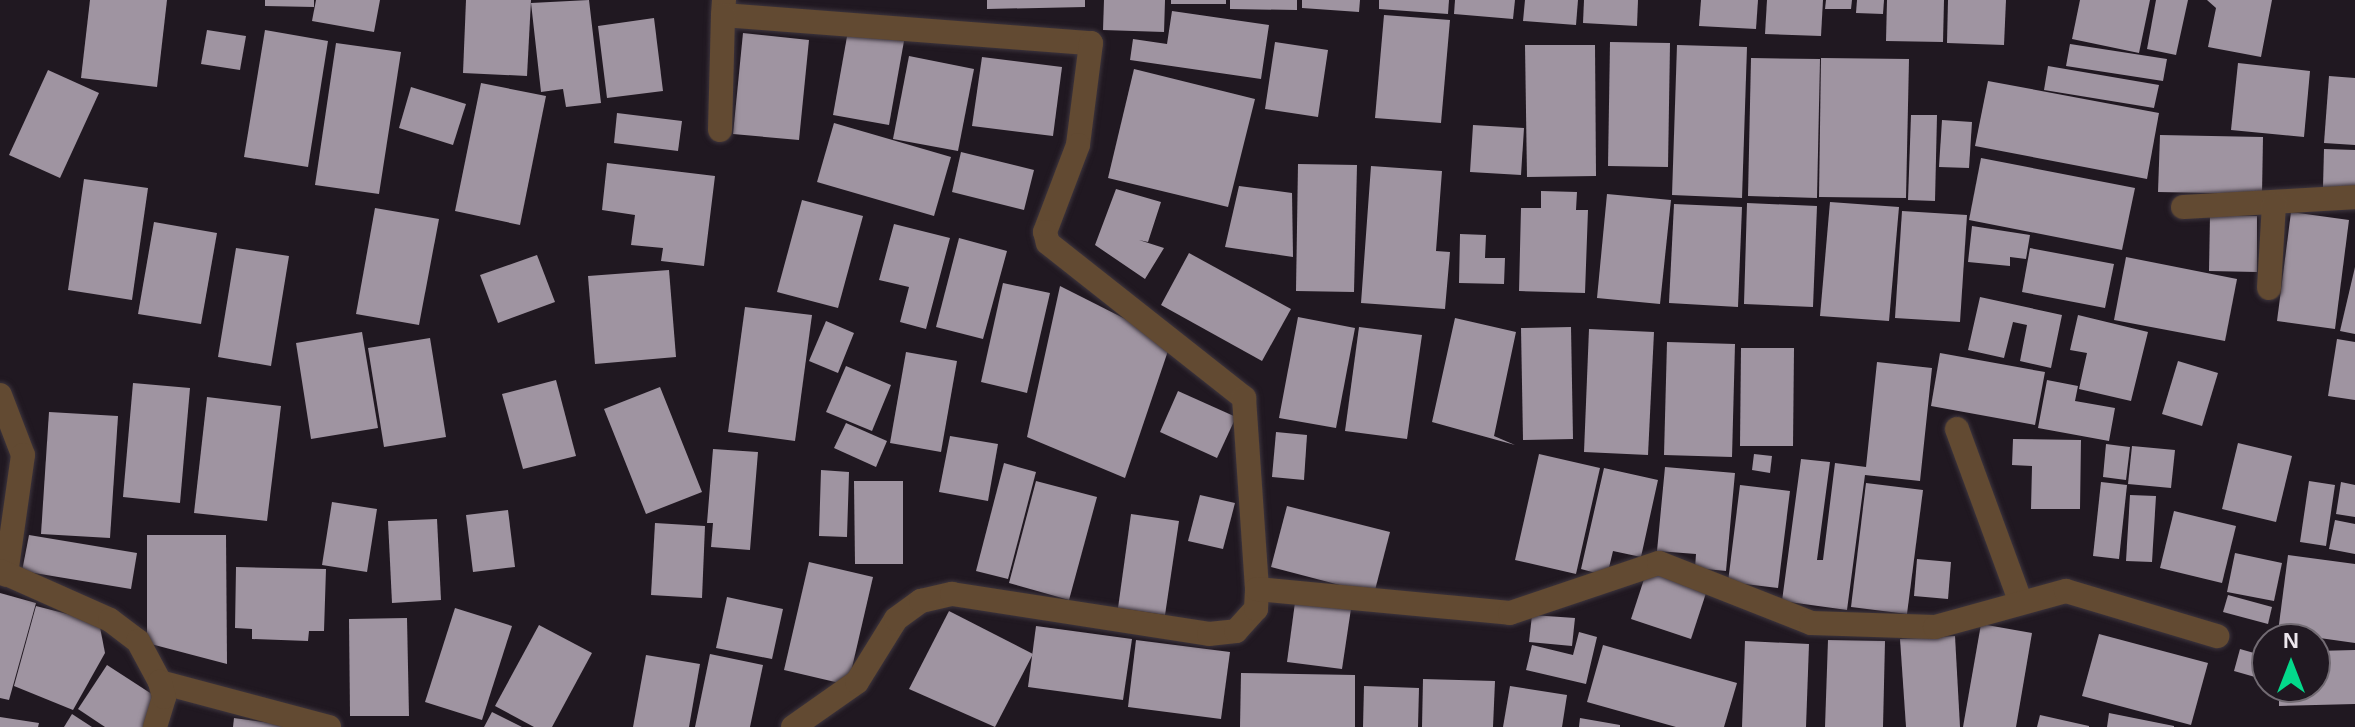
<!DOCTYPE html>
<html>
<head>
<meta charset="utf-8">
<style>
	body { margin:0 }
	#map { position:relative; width:2355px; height:727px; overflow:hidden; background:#201821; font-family:Helvetica,sans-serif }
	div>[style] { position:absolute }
	.building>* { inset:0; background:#9f94a1 }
	.roads { filter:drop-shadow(0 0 2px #3d353e) drop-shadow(0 0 2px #3d353e) }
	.minor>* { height:24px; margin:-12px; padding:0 12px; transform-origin:12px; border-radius:12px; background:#624a32 }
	span { translate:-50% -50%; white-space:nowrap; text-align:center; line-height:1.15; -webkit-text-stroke:8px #201821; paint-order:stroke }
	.north { position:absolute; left:2251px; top:623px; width:80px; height:80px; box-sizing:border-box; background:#201821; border:2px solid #726b73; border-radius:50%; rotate:0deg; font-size:22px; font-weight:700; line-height:32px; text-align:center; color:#ede7ee }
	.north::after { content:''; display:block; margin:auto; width:28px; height:36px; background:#03d98b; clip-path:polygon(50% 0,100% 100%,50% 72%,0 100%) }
</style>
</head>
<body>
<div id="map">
	<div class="building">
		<i style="clip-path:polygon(90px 0,167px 0,157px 87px,81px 78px)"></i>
		<i style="clip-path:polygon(265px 0,314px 0,314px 7px,265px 6px)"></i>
		<i style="clip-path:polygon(316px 0,380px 0,374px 32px,312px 21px)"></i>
		<i style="clip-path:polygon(466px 0,531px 0,527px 76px,463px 73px)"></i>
		<i style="clip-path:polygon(589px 0,601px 103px,566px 107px,563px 89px,541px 92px,531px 3px)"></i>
		<i style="clip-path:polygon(987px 0,1085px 0,1085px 7px,987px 9px)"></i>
		<i style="clip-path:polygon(1104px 0,1165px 0,1164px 32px,1103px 30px)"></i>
		<i style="clip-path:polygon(1171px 0,1226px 0,1226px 4px,1171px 4px)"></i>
		<i style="clip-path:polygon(1230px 0,1297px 0,1297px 10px,1230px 9px)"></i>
		<i style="clip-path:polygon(1302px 0,1360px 0,1359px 12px,1302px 8px)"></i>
		<i style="clip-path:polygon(1379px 0,1449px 0,1448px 14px,1379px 9px)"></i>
		<i style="clip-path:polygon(1455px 0,1515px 0,1513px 19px,1454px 14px)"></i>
		<i style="clip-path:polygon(1525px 0,1578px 0,1576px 25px,1523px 21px)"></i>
		<i style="clip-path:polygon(1584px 0,1638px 0,1637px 26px,1583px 23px)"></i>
		<i style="clip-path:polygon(1701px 0,1758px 0,1756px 29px,1699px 26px)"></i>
		<i style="clip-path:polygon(1767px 0,1823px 0,1821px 36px,1765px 34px)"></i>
		<i style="clip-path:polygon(1826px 0,1852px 0,1851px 9px,1825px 9px)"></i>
		<i style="clip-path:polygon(1857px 0,1884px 0,1883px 14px,1856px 13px)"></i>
		<i style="clip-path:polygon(1887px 0,1944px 0,1943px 42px,1886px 41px)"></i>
		<i style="clip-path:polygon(1948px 0,2006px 0,2004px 45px,1947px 43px)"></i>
		<i style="clip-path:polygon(2080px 0,2150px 0,2139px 53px,2072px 39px)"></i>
		<i style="clip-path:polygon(2156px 0,2188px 0,2176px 55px,2147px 49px)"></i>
		<i style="clip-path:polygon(2207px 0,2272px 0,2261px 57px,2208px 47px,2216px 8px)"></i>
		<i style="clip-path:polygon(1172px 11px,1269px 25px,1261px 79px,1130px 60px,1133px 39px,1167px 44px)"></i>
		<i style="clip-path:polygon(1384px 15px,1450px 20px,1441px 123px,1375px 118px)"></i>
		<i style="clip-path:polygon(654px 18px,663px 91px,607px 98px,598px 26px)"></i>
		<i style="clip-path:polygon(207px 30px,246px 36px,240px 70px,201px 64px)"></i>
		<i style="clip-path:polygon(265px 30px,328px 41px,308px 167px,244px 157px)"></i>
		<i style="clip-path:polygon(848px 31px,904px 41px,889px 125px,833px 115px)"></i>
		<i style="clip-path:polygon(743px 33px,809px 40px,799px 140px,733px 134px)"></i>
		<i style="clip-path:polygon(1275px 42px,1328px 50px,1318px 117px,1265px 109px)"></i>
		<i style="clip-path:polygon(1610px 42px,1670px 43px,1668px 167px,1608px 166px)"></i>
		<i style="clip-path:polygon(336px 43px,401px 52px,379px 194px,315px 185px)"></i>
		<i style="clip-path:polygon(2070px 44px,2167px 59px,2163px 81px,2066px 66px)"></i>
		<i style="clip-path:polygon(1525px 45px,1595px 45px,1596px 176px,1527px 177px)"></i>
		<i style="clip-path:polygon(1677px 45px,1747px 47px,1742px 198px,1672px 195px)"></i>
		<i style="clip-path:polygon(909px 56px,974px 69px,958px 151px,893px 139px)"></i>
		<i style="clip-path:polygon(982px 57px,1062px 67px,1053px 136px,972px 126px)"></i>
		<i style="clip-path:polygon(1751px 58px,1820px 59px,1817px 198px,1748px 196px)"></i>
		<i style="clip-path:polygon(1821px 58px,1909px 59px,1906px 198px,1819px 197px)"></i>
		<i style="clip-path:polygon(2238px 63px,2310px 71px,2304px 137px,2231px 130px)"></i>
		<i style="clip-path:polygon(2048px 66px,2159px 85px,2154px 108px,2044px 90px)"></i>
		<i style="clip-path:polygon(1134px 69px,1255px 99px,1228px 207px,1108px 178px)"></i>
		<i style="clip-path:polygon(48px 70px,99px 93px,60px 178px,9px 155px)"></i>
		<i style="clip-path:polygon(2329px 76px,2355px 78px,2355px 145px,2324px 143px)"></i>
		<i style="clip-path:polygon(1988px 81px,2159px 113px,2147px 179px,1975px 146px)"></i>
		<i style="clip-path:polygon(481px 83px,546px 96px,520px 225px,455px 211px)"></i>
		<i style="clip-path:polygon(411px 87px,466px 104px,453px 145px,399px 128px)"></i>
		<i style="clip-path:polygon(617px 113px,682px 121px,678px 151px,614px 143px)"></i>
		<i style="clip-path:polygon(1911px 115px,1937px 115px,1935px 201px,1908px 200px)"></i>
		<i style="clip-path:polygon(1942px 120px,1972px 122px,1969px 168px,1939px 167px)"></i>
		<i style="clip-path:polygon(834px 123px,951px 157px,934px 216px,817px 182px)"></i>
		<i style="clip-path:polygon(1473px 125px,1524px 128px,1521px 175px,1470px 172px)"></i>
		<i style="clip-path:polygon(2160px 135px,2263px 137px,2262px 194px,2158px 192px)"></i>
		<i style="clip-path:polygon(2324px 149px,2355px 150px,2355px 188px,2323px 187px)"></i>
		<i style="clip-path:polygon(961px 152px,1034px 170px,1024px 210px,952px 192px)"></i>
		<i style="clip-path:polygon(1981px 158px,2135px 188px,2122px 250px,1969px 220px)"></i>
		<i style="clip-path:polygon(607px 163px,715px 176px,704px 266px,661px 261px,663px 248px,631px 245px,635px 215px,602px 210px)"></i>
		<i style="clip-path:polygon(1298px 164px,1357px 165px,1354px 292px,1296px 291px)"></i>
		<i style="clip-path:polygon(1371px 166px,1442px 171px,1436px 251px,1450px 252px,1445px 309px,1361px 303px)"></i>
		<i style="clip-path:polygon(84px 179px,148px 188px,132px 300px,68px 290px)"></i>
		<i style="clip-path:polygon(1239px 186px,1292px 193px,1293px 257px,1225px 247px)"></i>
		<i style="clip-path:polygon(1116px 189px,1161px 202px,1148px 242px,1139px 240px,1164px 248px,1145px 279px,1095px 245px)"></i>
		<i style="clip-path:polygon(1541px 191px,1577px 192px,1576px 210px,1588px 210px,1585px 293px,1519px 291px,1521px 208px,1541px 208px)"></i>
		<i style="clip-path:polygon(1607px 194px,1671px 200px,1660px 304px,1597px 298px)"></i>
		<i style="clip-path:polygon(802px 200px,863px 216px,838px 308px,777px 292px)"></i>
		<i style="clip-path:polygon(1830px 202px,1899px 207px,1889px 321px,1820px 316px)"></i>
		<i style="clip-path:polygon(1747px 203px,1817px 206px,1813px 307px,1744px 304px)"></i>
		<i style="clip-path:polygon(1674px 204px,1742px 207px,1738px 307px,1669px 303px)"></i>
		<i style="clip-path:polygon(375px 208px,439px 219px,419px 325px,356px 314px)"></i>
		<i style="clip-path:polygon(1902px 211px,1967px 215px,1960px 322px,1895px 318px)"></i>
		<i style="clip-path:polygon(2291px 212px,2349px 220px,2335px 329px,2277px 321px)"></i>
		<i style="clip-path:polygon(2210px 215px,2257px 216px,2257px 272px,2209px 271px)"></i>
		<i style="clip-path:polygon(154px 222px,217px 233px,201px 324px,138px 314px)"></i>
		<i style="clip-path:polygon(894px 224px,950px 238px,926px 329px,900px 322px,909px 287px,879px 280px)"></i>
		<i style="clip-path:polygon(1972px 226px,2030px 235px,2026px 259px,2010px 257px,2010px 266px,1968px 262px)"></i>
		<i style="clip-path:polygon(1460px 234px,1486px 235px,1485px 258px,1505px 258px,1504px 284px,1459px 283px)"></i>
		<i style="clip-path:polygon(959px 238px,1007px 251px,983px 339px,936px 327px)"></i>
		<i style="clip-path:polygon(236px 248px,289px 256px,271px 366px,218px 357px)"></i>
		<i style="clip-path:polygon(2030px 248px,2114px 264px,2105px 308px,2022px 292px)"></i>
		<i style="clip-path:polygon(1189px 253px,1291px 309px,1262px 361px,1161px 305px)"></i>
		<i style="clip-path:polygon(537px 255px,555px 302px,498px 323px,480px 275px)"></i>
		<i style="clip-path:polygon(2126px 257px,2237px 279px,2225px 341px,2114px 320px)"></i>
		<i style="clip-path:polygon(2355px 267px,2355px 334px,2340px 331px)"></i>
		<i style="clip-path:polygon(669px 270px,676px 357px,595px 364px,588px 276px)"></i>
		<i style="clip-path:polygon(1003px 283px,1050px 293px,1027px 393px,981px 382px)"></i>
		<i style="clip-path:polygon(1060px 286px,1171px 342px,1125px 478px,1027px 437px)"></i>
		<i style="clip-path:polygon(1980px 297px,2062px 315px,2051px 368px,2020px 361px,2027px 325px,2013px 322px,2004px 358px,1968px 350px)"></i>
		<i style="clip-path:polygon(745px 307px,812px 315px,795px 441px,728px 432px)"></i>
		<i style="clip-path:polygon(2078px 315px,2148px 332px,2131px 401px,2079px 389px,2087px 353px,2070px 350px)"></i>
		<i style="clip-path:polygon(1298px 317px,1355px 328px,1336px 428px,1279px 418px)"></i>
		<i style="clip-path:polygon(1455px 318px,1516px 332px,1494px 436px,1515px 445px,1432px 422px)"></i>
		<i style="clip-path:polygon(826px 321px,854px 333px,838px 373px,809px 361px)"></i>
		<i style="clip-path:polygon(1359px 327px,1422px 335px,1407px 439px,1345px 431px)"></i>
		<i style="clip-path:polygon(1571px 327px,1573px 439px,1523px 440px,1521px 328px)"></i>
		<i style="clip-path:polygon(1589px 329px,1654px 332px,1648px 455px,1584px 452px)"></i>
		<i style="clip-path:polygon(362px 332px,378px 428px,311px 439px,296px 343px)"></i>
		<i style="clip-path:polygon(430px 338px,446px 437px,384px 447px,368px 348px)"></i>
		<i style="clip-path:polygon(2337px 339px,2355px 342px,2355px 400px,2328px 396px)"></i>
		<i style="clip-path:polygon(1667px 342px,1735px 344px,1732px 457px,1664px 455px)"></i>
		<i style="clip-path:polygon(1741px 348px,1794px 348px,1793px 446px,1740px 446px)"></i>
		<i style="clip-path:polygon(906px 352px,957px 361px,941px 452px,890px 443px)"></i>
		<i style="clip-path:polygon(1940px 353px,2045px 372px,2035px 425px,1931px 406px)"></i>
		<i style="clip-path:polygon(2178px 361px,2218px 373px,2202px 426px,2162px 414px)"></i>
		<i style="clip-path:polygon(1877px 362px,1932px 368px,1920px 481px,1865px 475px,1847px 610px,1782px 601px,1801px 459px,1830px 462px,1817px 560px,1823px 560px,1835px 463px,1866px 467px)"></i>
		<i style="clip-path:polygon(846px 366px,891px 385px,872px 431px,826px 412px)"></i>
		<i style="clip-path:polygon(556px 380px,576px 456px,523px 469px,502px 394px)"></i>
		<i style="clip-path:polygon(2047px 380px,2078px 386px,2075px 401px,2115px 408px,2109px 441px,2038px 428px)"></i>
		<i style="clip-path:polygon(133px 383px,190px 388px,180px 503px,123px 497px)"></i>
		<i style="clip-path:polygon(660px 387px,702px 492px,646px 514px,604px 409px)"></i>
		<i style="clip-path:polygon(1178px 391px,1236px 417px,1217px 458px,1160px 432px)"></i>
		<i style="clip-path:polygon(207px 397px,281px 406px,267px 521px,194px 513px)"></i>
		<i style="clip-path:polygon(49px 412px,118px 416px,110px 538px,41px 534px)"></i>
		<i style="clip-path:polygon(846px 423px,887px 441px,876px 467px,834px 448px)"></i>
		<i style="clip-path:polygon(1276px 432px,1307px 435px,1304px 480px,1272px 477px)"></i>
		<i style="clip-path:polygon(950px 436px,998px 444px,988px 501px,939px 492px)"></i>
		<i style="clip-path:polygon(2013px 439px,2081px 440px,2080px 509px,2031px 509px,2032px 466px,2012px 465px)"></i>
		<i style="clip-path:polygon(2238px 443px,2292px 456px,2276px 522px,2222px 509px)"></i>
		<i style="clip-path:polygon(2106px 444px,2130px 447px,2126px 480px,2103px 477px)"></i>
		<i style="clip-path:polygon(2132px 446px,2175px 450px,2171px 488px,2128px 484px)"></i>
		<i style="clip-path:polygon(713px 449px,758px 452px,750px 550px,711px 547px,713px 523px,707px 523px)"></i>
		<i style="clip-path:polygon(1539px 454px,1600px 468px,1576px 574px,1515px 560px)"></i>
		<i style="clip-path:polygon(1754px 454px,1772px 456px,1770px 473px,1752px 470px)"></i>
		<i style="clip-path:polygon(1004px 463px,1036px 472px,1008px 579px,976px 571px)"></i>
		<i style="clip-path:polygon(1665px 467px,1735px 473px,1726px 571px,1695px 568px,1696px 554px,1657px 551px)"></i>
		<i style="clip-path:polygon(1604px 468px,1658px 480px,1641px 557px,1613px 551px,1607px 576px,1581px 569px)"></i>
		<i style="clip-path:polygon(821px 470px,849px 472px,847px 537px,819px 536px)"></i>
		<i style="clip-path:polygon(854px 481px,903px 481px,903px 564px,855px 564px)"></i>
		<i style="clip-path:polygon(1036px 481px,1097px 497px,1069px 600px,1009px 583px)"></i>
		<i style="clip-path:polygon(2309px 481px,2335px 485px,2326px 546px,2300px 542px)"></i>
		<i style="clip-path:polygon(2101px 482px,2127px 485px,2119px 559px,2093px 556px)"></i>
		<i style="clip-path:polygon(2341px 482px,2355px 485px,2355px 517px,2336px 514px)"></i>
		<i style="clip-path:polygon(1866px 483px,1923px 490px,1907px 614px,1851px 607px)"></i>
		<i style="clip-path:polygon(1740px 485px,1790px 491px,1778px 588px,1728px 582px)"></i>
		<i style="clip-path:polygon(1200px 495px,1235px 503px,1223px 549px,1188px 541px)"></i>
		<i style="clip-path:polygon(2130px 495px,2156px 496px,2152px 562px,2126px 561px)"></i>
		<i style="clip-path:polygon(332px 502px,377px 509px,367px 572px,322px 565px)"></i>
		<i style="clip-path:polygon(1287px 506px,1390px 532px,1374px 594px,1271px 567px)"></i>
		<i style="clip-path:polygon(508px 510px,515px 567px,473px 572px,466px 515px)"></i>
		<i style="clip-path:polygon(2174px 511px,2236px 526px,2222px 583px,2160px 568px)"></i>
		<i style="clip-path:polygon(1131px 514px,1179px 521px,1165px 615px,1118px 608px)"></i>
		<i style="clip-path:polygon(437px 519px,441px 600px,392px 603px,388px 521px)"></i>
		<i style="clip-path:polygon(2335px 520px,2355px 524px,2355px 554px,2329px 549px)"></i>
		<i style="clip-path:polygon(655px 523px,705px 526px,702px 598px,651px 595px)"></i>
		<i style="clip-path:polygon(29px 535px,137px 553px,131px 589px,22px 571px)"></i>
		<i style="clip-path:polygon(147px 535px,226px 535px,227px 664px,147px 643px)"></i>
		<i style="clip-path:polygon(2235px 553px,2282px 563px,2274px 601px,2227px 592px)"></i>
		<i style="clip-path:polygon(2288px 555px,2355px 564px,2355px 643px,2278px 632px)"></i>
		<i style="clip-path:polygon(1917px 559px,1951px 562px,1948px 599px,1914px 596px)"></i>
		<i style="clip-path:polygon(809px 562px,873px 577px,848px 685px,784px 670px)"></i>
		<i style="clip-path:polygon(236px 567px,326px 569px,324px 631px,309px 631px,308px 641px,252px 639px,252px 629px,235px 628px)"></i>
		<i style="clip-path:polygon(1647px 570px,1707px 590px,1691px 639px,1631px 619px)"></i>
		<i style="clip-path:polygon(0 593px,36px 603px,9px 700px,0 698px)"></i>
		<i style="clip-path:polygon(1296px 595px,1352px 602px,1342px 669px,1287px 662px)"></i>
		<i style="clip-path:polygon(2228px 595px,2272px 607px,2268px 624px,2223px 612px)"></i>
		<i style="clip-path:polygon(727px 597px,783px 609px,772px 659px,716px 648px)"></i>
		<i style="clip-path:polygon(36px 606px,99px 622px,105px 653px,73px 710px,14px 686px)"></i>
		<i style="clip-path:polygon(455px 608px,512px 626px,482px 720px,425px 702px)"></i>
		<i style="clip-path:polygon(949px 611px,1033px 654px,995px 727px,909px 689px)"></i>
		<i style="clip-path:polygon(1532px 615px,1575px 618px,1572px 646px,1529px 642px)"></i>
		<i style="clip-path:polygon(407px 618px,409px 716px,350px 716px,349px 619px)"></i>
		<i style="clip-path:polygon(1981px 624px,2032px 633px,2016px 727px,1963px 727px)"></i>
		<i style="clip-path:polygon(539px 625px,592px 653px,552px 727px,534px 727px,495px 706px)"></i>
		<i style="clip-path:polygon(1036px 626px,1132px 639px,1123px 700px,1028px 687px)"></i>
		<i style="clip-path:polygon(1579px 632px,1597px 637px,1586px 684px,1526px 670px,1532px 645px,1573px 655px)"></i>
		<i style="clip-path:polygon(2099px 634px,2208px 663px,2191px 725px,2082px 696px)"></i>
		<i style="clip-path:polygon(1955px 636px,1960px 727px,1906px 727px,1900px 639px)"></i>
		<i style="clip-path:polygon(1136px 640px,1230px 652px,1221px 719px,1128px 707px)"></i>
		<i style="clip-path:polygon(1828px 640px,1885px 641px,1883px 727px,1825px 727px)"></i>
		<i style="clip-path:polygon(1745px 641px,1809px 644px,1806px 727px,1742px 727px)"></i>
		<i style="clip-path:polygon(1603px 645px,1737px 683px,1724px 727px,1676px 727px,1587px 702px)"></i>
		<i style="clip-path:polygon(2240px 649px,2261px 655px,2255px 677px,2234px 671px)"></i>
		<i style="clip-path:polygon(2355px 650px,2355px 704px,2279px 706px,2279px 687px,2315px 687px,2315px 651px)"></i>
		<i style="clip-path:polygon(710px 654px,763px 665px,750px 727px,695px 727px)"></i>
		<i style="clip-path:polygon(646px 655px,700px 664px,689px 727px,633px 727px)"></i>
		<i style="clip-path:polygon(107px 665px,161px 700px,143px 727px,105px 727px,78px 709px)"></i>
		<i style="clip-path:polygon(1241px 673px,1355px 675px,1355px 727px,1240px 727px)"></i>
		<i style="clip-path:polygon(1423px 679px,1495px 681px,1493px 727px,1422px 727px)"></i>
		<i style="clip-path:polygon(1364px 686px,1419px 688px,1418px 727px,1363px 727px)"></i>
		<i style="clip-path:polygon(1510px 686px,1567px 695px,1562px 727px,1503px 727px)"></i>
		<i style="clip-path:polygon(492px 712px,522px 727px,484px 727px)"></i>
		<i style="clip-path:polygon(2109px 713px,2174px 726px,2174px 727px,2107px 727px)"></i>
		<i style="clip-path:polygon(72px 714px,92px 727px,64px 727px)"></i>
		<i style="clip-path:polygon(2040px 715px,2089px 726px,2089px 727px,2037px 727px)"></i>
		<i style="clip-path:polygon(0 717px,39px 723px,38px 727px,0 727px)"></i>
		<i style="clip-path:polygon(234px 718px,285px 725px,285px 727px,233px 727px)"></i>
		<i style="clip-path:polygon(1580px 718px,1620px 725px,1620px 727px,1579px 727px)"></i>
	</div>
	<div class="roads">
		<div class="minor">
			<i style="left:724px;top:0;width:15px;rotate:94deg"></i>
			<i style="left:723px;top:15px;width:369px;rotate:4.4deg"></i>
			<i style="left:1091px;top:43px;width:103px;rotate:97.3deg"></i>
			<i style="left:1078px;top:145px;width:93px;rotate:110.8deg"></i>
			<i style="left:1045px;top:232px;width:11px;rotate:75deg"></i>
			<i style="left:1048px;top:243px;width:250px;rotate:38.3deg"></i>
			<i style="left:1244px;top:398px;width:191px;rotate:86.1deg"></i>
			<i style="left:720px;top:130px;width:115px;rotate:-88.5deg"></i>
			<i style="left:2183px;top:207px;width:172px;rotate:-3.3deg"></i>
			<i style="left:2269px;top:288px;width:84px;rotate:-86.6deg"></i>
			<i style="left:0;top:395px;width:64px;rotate:69deg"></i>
			<i style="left:23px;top:455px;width:121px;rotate:98.1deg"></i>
			<i style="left:1957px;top:429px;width:182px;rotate:69.8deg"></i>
			<i style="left:0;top:571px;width:120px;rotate:24deg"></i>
			<i style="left:110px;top:620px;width:35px;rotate:37deg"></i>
			<i style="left:138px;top:641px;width:47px;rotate:61.8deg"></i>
			<i style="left:160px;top:682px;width:175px;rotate:14.9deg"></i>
			<i style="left:155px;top:727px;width:31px;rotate:-73deg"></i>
			<i style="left:164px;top:697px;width:16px;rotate:-105deg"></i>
			<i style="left:793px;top:727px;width:78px;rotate:-35.1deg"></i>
			<i style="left:857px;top:682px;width:74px;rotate:-58.2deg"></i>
			<i style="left:896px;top:619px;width:31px;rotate:-36deg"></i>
			<i style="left:921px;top:601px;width:32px;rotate:-13deg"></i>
			<i style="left:952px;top:594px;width:260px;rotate:8.8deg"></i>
			<i style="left:1209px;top:634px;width:27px;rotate:-6deg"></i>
			<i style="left:1236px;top:631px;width:30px;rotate:-48deg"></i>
			<i style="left:1256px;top:609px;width:20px;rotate:-87deg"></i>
			<i style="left:1257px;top:589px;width:254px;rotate:5.4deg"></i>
			<i style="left:1510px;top:613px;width:157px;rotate:-18.6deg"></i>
			<i style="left:1659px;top:563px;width:163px;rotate:21.5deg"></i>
			<i style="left:1811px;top:623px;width:124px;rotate:1.8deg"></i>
			<i style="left:1935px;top:627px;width:136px;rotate:-15.4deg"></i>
			<i style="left:2066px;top:591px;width:158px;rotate:16.6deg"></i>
		</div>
	</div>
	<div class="north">N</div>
</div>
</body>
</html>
